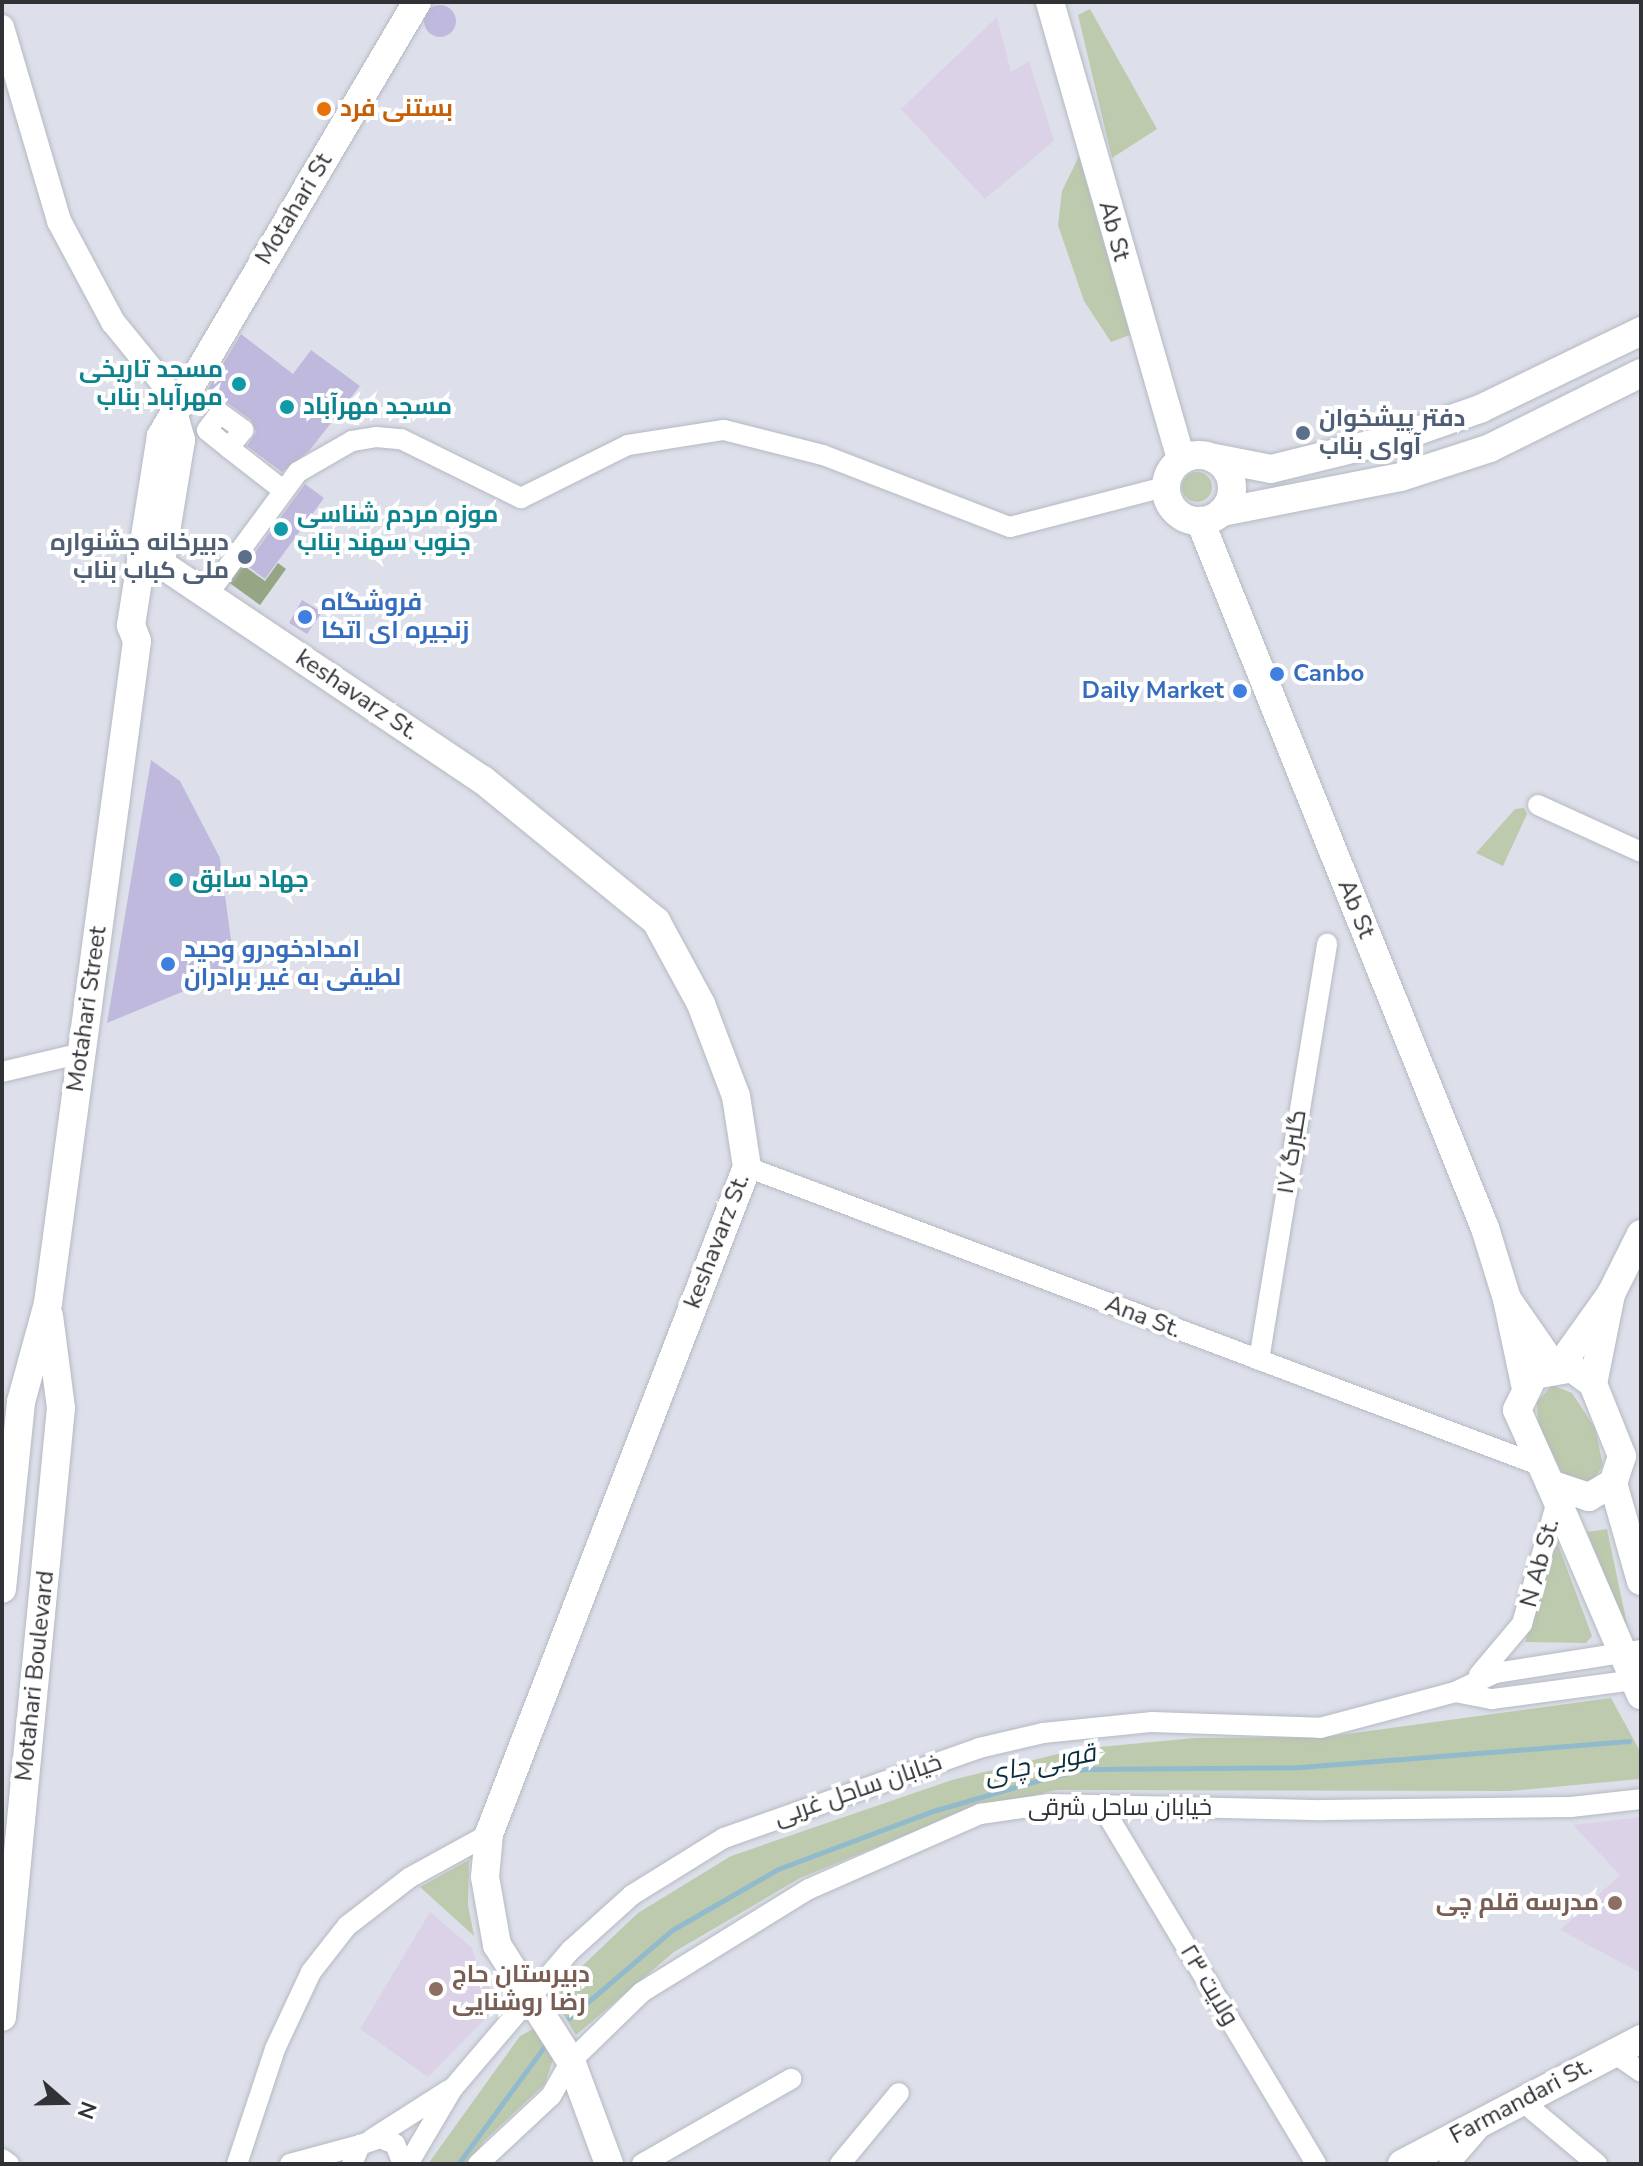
<!DOCTYPE html>
<html>
<head>
<meta charset="utf-8">
<style>
	body { margin:0 }
	#map { position:relative; width:1643px; height:2166px; overflow:hidden; background:#dde0ea; font-family:"Nunito Sans",Cairo,sans-serif }
	div>[style] { position:absolute }
	.education>* { inset:0; background:#dbd2e7 }
	.green>* { inset:0; background:#bdcaad }
	.round { border-radius:50% }
	.forest>* { inset:0; background:#96a584 }
	.stream>* { height:5px; margin:-2.5px; padding:0 2.5px; transform-origin:2.5px; border-radius:2.5px; background:#92bacd }
	.building>* { inset:0; background:#bfb9dd }
	.roads { filter:drop-shadow(0 0 2px #b5b9c2) drop-shadow(0 0 2px #b5b9c2) }
	.minor>* { height:20px; margin:-10px; padding:0 10px; transform-origin:10px; border-radius:10px; background:#fff }
	.tertiary>* { height:24px; margin:-12px; padding:0 12px; transform-origin:12px; border-radius:12px; background:#fff }
	.secondary>* { height:28px; margin:-14px; padding:0 14px; transform-origin:14px; border-radius:14px; background:#fff }
	.secondary>.ring { margin:-14px; padding:0; box-sizing:content-box; background:none; border:28px solid #fff; border-radius:50% }
	.dots>* { width:22px; height:22px; translate:-50% -50%; box-sizing:border-box; border:4px solid #fff; border-radius:50% }
	span { translate:-50% -50%; white-space:nowrap; text-align:center; line-height:1.15; -webkit-text-stroke:8px #fff; paint-order:stroke }
	.food-label { font-size:24px; color:#c56008; font-weight:700 }
	.left { translate:0 -50%; text-align:left }
	.street-label { font-size:24px; color:#313236 }
	.culture-label { font-size:24px; color:#0d838f; font-weight:700 }
	.right { translate:-100% -50%; text-align:right }
	.service-label { font-size:24px; color:#4e5e75; font-weight:700 }
	.shop-label { font-size:24px; color:#366cbe; font-weight:700 }
	.education-label { font-size:24px; color:#785e54; font-weight:700 }
	.water-label { font-size:26px; color:#092e3c; font-style:italic }
	.frame { position:absolute; inset:0; border:4px solid #313236; pointer-events:none }
	.north { position:absolute; left:24px; top:2062px; width:80px; height:80px; -webkit-text-stroke:6px #fff; paint-order:stroke; rotate:110deg; font-size:22px; font-weight:700; line-height:32px; text-align:center; color:#313236 }
	.north::after { content:''; display:block; margin:auto; width:28px; height:36px; background:#313236; clip-path:polygon(50% 0,100% 100%,50% 72%,0 100%) }
</style>
</head>
<body>
<div id="map">
	<div class="education">
		<i style="clip-path:polygon(997px 17px,1011px 72px,1029px 61px,1054px 141px,985px 199px,901px 109px)"></i>
		<i style="clip-path:polygon(1641px 1817px,1641px 1973px,1560px 1930px,1620px 1875px,1573px 1825px)"></i>
		<i style="clip-path:polygon(430px 1912px,472px 1948px,478px 1969px,490px 1979px,488px 2016px,428px 2077px,360px 2029px)"></i>
	</div>
	<div class="green">
		<i style="clip-path:polygon(1090px 9px,1157px 129px,1112px 158px,1078px 15px)"></i>
		<i style="clip-path:polygon(1079px 156px,1130px 335px,1111px 342px,1084px 301px,1058px 225px,1062px 191px)"></i>
		<i class="round" style="left:1182px;top:472px;width:30px;height:30px"></i>
		<i style="clip-path:polygon(1524px 808px,1527px 814px,1503px 866px,1476px 853px,1515px 809px)"></i>
		<i style="clip-path:polygon(1552px 1385px,1572px 1393px,1595px 1428px,1603px 1465px,1591px 1483px,1562px 1473px,1538px 1424px,1537px 1402px)"></i>
		<i style="clip-path:polygon(1607px 1529px,1629px 1634px,1587px 1532px)"></i>
		<i style="clip-path:polygon(1557px 1542px,1592px 1636px,1586px 1643px,1525px 1642px)"></i>
		<i style="clip-path:polygon(1611px 1698px,1641px 1753px,1640px 1779px,1509px 1791px,1055px 1790px,940px 1821px,800px 1878px,674px 1952px,576px 2035px,557px 2004px,563px 1984px,638px 1913px,731px 1856px,952px 1780px,1078px 1749px,1195px 1738px,1325px 1737px)"></i>
		<i style="clip-path:polygon(469px 1860px,468px 1905px,474px 1936px,420px 1887px)"></i>
		<i style="clip-path:polygon(537px 2027px,554px 2056px,545px 2084px,483px 2142px,471px 2164px,428px 2164px,520px 2036px)"></i>
	</div>
	<div class="forest">
		<i style="clip-path:polygon(237px 561px,265px 581px,278px 563px,286px 569px,260px 605px,224px 579px)"></i>
	</div>
	<div class="stream">
		<i style="left:569px;top:2018px;width:135px;rotate:-40.5deg"></i>
		<i style="left:672px;top:1930px;width:122px;rotate:-29.9deg"></i>
		<i style="left:778px;top:1869px;width:165px;rotate:-20.5deg"></i>
		<i style="left:933px;top:1811px;width:122px;rotate:-16.2deg"></i>
		<i style="left:1050px;top:1777px;width:37px;rotate:-13deg"></i>
		<i style="left:1086px;top:1769px;width:214px;rotate:-0.5deg"></i>
		<i style="left:1300px;top:1767px;width:330px;rotate:-4.5deg"></i>
		<i style="left:458px;top:2164px;width:145px;rotate:-53.7deg"></i>
	</div>
	<div class="building">
		<i class="round" style="left:424px;top:5px;width:32px;height:32px"></i>
		<i style="clip-path:polygon(241px 334px,293px 374px,311px 350px,360px 386px,309px 451px,282px 472px,247px 446px,256px 432px,251px 420px,208px 389px)"></i>
		<i style="clip-path:polygon(305px 484px,324px 498px,265px 579px,246px 565px)"></i>
		<i style="clip-path:polygon(302px 600px,322px 612px,307px 634px,289px 623px)"></i>
		<i style="clip-path:polygon(151px 760px,180px 781px,220px 858px,235px 970px,107px 1023px)"></i>
	</div>
	<div class="roads">
		<div class="minor">
			<i style="left:220px;top:413px;width:29px;rotate:36deg"></i>
			<i style="left:243px;top:430px;width:23px;rotate:128deg"></i>
			<i style="left:229px;top:448px;width:28px;rotate:-141deg"></i>
			<i style="left:207px;top:430px;width:21px;rotate:-53deg"></i>
			<i style="left:229px;top:448px;width:68px;rotate:37.9deg"></i>
			<i style="left:208px;top:594px;width:152px;rotate:-53.6deg"></i>
			<i style="left:298px;top:472px;width:62px;rotate:-29.9deg"></i>
			<i style="left:352px;top:441px;width:24px;rotate:-9deg"></i>
			<i style="left:376px;top:437px;width:25px;rotate:5deg"></i>
			<i style="left:401px;top:439px;width:134px;rotate:26.2deg"></i>
			<i style="left:521px;top:498px;width:119px;rotate:-26.4deg"></i>
			<i style="left:628px;top:445px;width:97px;rotate:-8.9deg"></i>
			<i style="left:724px;top:430px;width:102px;rotate:14.2deg"></i>
			<i style="left:823px;top:455px;width:200px;rotate:21.1deg"></i>
			<i style="left:1010px;top:527px;width:160px;rotate:-14.5deg"></i>
			<i style="left:1538px;top:805px;width:113px;rotate:24.5deg"></i>
			<i style="left:2px;top:1072px;width:82px;rotate:-13.4deg"></i>
			<i style="left:747px;top:1167px;width:846px;rotate:20.62deg"></i>
			<i style="left:1259px;top:1360px;width:422px;rotate:-80.7deg"></i>
			<i style="left:1479px;top:1675px;width:67px;rotate:-49.9deg"></i>
			<i style="left:1522px;top:1624px;width:128px;rotate:-74.1deg"></i>
			<i style="left:1455px;top:1692px;width:38px;rotate:11deg"></i>
			<i style="left:1492px;top:1699px;width:150px;rotate:-7.6deg"></i>
			<i style="left:1102px;top:1806px;width:417px;rotate:59.1deg"></i>
			<i style="left:1614px;top:2053px;width:33px;rotate:35deg"></i>
			<i style="left:1522px;top:2101px;width:98px;rotate:40deg"></i>
			<i style="left:372px;top:2139px;width:91px;rotate:-32.5deg"></i>
			<i style="left:2px;top:2159px;width:9px;rotate:36deg"></i>
			<i style="left:237px;top:2164px;width:121px;rotate:-71.7deg"></i>
			<i style="left:275px;top:2049px;width:85px;rotate:-64.9deg"></i>
			<i style="left:311px;top:1972px;width:58px;rotate:-52deg"></i>
			<i style="left:347px;top:1926px;width:78px;rotate:-37.7deg"></i>
			<i style="left:409px;top:1878px;width:91px;rotate:-28.8deg"></i>
			<i style="left:290px;top:2164px;width:73px;rotate:-15.2deg"></i>
			<i style="left:352px;top:2164px;width:21px;rotate:-67deg"></i>
			<i style="left:360px;top:2145px;width:21px;rotate:-19deg"></i>
			<i style="left:380px;top:2138px;width:16px;rotate:22deg"></i>
			<i style="left:395px;top:2144px;width:22px;rotate:68deg"></i>
			<i style="left:408px;top:2164px;width:88px;rotate:-59.4deg"></i>
			<i style="left:453px;top:2088px;width:182px;rotate:-49.5deg"></i>
			<i style="left:571px;top:1950px;width:82px;rotate:-42deg"></i>
			<i style="left:632px;top:1895px;width:108px;rotate:-31.8deg"></i>
			<i style="left:724px;top:1838px;width:270px;rotate:-19.4deg"></i>
			<i style="left:979px;top:1748px;width:66px;rotate:-13.2deg"></i>
			<i style="left:1043px;top:1733px;width:110px;rotate:-5.8deg"></i>
			<i style="left:1152px;top:1722px;width:168px;rotate:2deg"></i>
			<i style="left:1320px;top:1728px;width:140px;rotate:-14.9deg"></i>
			<i style="left:1455px;top:1692px;width:44px;rotate:-25.4deg"></i>
			<i style="left:1495px;top:1673px;width:148px;rotate:-9deg"></i>
			<i style="left:478px;top:2164px;width:100px;rotate:-43deg"></i>
			<i style="left:551px;top:2096px;width:40px;rotate:-60.3deg"></i>
			<i style="left:571px;top:2061px;width:99px;rotate:-44.2deg"></i>
			<i style="left:642px;top:1992px;width:196px;rotate:-31.7deg"></i>
			<i style="left:809px;top:1889px;width:187px;rotate:-23.7deg"></i>
			<i style="left:980px;top:1814px;width:70px;rotate:-8.2deg"></i>
			<i style="left:1049px;top:1804px;width:274px;rotate:1.3deg"></i>
			<i style="left:1323px;top:1810px;width:248px;rotate:-0.7deg"></i>
			<i style="left:1571px;top:1807px;width:70px;rotate:-6.5deg"></i>
			<i style="left:642px;top:2164px;width:172px;rotate:-29.7deg"></i>
			<i style="left:840px;top:2164px;width:92px;rotate:-50.3deg"></i>
			<i style="left:1449px;top:2164px;width:48px;rotate:-49.3deg"></i>
		</div>
		<div class="tertiary">
			<i style="left:2px;top:27px;width:202px;rotate:73.6deg"></i>
			<i style="left:59px;top:221px;width:115px;rotate:61.9deg"></i>
			<i style="left:113px;top:322px;width:104px;rotate:50.8deg"></i>
		</div>
		<div class="secondary">
			<i style="left:1050px;top:2px;width:476px;rotate:74deg"></i>
			<i class="ring" style="left:1166px;top:455px;width:38px;height:38px"></i>
			<i style="left:1215px;top:458px;width:57px;rotate:11.1deg"></i>
			<i style="left:1271px;top:469px;width:133px;rotate:-13.9deg"></i>
			<i style="left:1400px;top:437px;width:85px;rotate:-19.3deg"></i>
			<i style="left:1480px;top:409px;width:179px;rotate:-25.8deg"></i>
			<i style="left:1222px;top:512px;width:182px;rotate:-11.1deg"></i>
			<i style="left:1401px;top:477px;width:94px;rotate:-18deg"></i>
			<i style="left:1490px;top:448px;width:169px;rotate:-26.4deg"></i>
			<i style="left:1200px;top:521px;width:762px;rotate:68.05deg"></i>
			<i style="left:1485px;top:1228px;width:74px;rotate:72.8deg"></i>
			<i style="left:161px;top:562px;width:124px;rotate:-80.7deg"></i>
			<i style="left:181px;top:440px;width:22px;rotate:-106deg"></i>
			<i style="left:161px;top:564px;width:388px;rotate:33.9deg"></i>
			<i style="left:483px;top:780px;width:223px;rotate:39.2deg"></i>
			<i style="left:656px;top:921px;width:94px;rotate:61.5deg"></i>
			<i style="left:701px;top:1004px;width:98px;rotate:69.2deg"></i>
			<i style="left:736px;top:1096px;width:72px;rotate:81.2deg"></i>
			<i style="left:747px;top:1167px;width:715px;rotate:111.15deg"></i>
			<i style="left:489px;top:1834px;width:43px;rotate:95.3deg"></i>
			<i style="left:485px;top:1877px;width:69px;rotate:80deg"></i>
			<i style="left:497px;top:1945px;width:138px;rotate:57.5deg"></i>
			<i style="left:571px;top:2061px;width:110px;rotate:69.7deg"></i>
			<i style="left:1611px;top:1294px;width:67px;rotate:-63.4deg"></i>
			<i style="left:1559px;top:1367px;width:90px;rotate:-54.5deg"></i>
			<i style="left:1611px;top:1294px;width:92px;rotate:101.3deg"></i>
			<i style="left:1572px;top:1368px;width:26px;rotate:37deg"></i>
			<i style="left:1593px;top:1384px;width:78px;rotate:68.1deg"></i>
			<i style="left:1622px;top:1456px;width:28px;rotate:108deg"></i>
			<i style="left:1613px;top:1483px;width:28px;rotate:150deg"></i>
			<i style="left:1589px;top:1497px;width:41px;rotate:-161.6deg"></i>
			<i style="left:1550px;top:1484px;width:81px;rotate:-114deg"></i>
			<i style="left:1517px;top:1410px;width:39px;rotate:-64deg"></i>
			<i style="left:1534px;top:1375px;width:39px;rotate:-10deg"></i>
			<i style="left:1525px;top:1384px;width:87px;rotate:-102deg"></i>
			<i style="left:1507px;top:1299px;width:83px;rotate:55.3deg"></i>
			<i style="left:1613px;top:1483px;width:102px;rotate:74.1deg"></i>
			<i style="left:1550px;top:1484px;width:230px;rotate:66.7deg"></i>
			<i style="left:2px;top:1589px;width:188px;rotate:-84.2deg"></i>
			<i style="left:21px;top:1402px;width:103px;rotate:-74.7deg"></i>
			<i style="left:48px;top:1303px;width:668px;rotate:-82.34deg"></i>
			<i style="left:137px;top:641px;width:17px;rotate:-111deg"></i>
			<i style="left:131px;top:625px;width:191px;rotate:-81deg"></i>
			<i style="left:161px;top:436px;width:504px;rotate:-59.47deg"></i>
			<i style="left:2px;top:2017px;width:612px;rotate:-84.47deg"></i>
			<i style="left:61px;top:1408px;width:93px;rotate:-97.4deg"></i>
			<i style="left:1402px;top:2164px;width:270px;rotate:-27.6deg"></i>
		</div>
	</div>
	<div class="dots">
		<i style="left:324px;top:109px;background:#e8710a"></i>
		<i style="left:239px;top:384px;background:#0f9aa8"></i>
		<i style="left:287px;top:407px;background:#0f9aa8"></i>
		<i style="left:1303px;top:433px;background:#5c6f8a"></i>
		<i style="left:281px;top:529px;background:#0f9aa8"></i>
		<i style="left:245px;top:557px;background:#5c6f8a"></i>
		<i style="left:305px;top:617px;background:#3f7fe0"></i>
		<i style="left:1277px;top:674px;background:#3f7fe0"></i>
		<i style="left:1240px;top:691px;background:#3f7fe0"></i>
		<i style="left:176px;top:880px;background:#0f9aa8"></i>
		<i style="left:168px;top:964px;background:#3f7fe0"></i>
		<i style="left:1615px;top:1903px;background:#8d6e63"></i>
		<i style="left:436px;top:1989px;background:#8d6e63"></i>
	</div>
	<div class="food-label">
		<span class="left" style="left:340px;top:109px">بستنی فرد</span>
	</div>
	<div class="street-label">
		<span style="left:294px;top:209px;rotate:-59deg">Motahari St</span>
		<span style="left:1114px;top:231px;rotate:75deg">Ab St</span>
		<span style="left:357px;top:695px;rotate:34deg">keshavarz St.</span>
		<span style="left:1356px;top:909px;rotate:68deg">Ab St</span>
		<span style="left:87px;top:1009px;rotate:-82deg">Motahari Street</span>
		<span style="left:1292px;top:1152px;rotate:-81deg">گلبرگ ۱۷</span>
		<span style="left:717px;top:1241px;rotate:-69deg">keshavarz St.</span>
		<span style="left:1143px;top:1317px;rotate:21deg">Ana St.</span>
		<span style="left:1540px;top:1563px;rotate:-75deg">N Ab St.</span>
		<span style="left:35px;top:1676px;rotate:-84deg">Motahari Boulevard</span>
		<span style="left:858px;top:1790px;rotate:-19deg">خیابان ساحل غربی</span>
		<span style="left:1120px;top:1808px">خیابان ساحل شرقی</span>
		<span style="left:1209px;top:1985px;rotate:59deg">ولایت ۲۳</span>
		<span style="left:1521px;top:2101px;rotate:-28deg">Farmandari St.</span>
	</div>
	<div class="culture-label">
		<span class="right" style="left:223px;top:384px">مسجد تاریخی<br>مهرآباد بناب</span>
		<span class="left" style="left:303px;top:407px">مسجد مهرآباد</span>
		<span class="left" style="left:297px;top:529px">موزه مردم شناسی<br>جنوب سهند بناب</span>
		<span class="left" style="left:192px;top:880px">جهاد سابق</span>
	</div>
	<div class="service-label">
		<span class="left" style="left:1319px;top:433px">دفتر پیشخوان<br>آوای بناب</span>
		<span class="right" style="left:229px;top:557px">دبیرخانه جشنواره<br>ملی کباب بناب</span>
	</div>
	<div class="shop-label">
		<span class="left" style="left:321px;top:617px">فروشگاه<br>زنجیره ای اتکا</span>
		<span class="left" style="left:1293px;top:674px">Canbo</span>
		<span class="right" style="left:1224px;top:691px">Daily Market</span>
		<span class="left" style="left:184px;top:964px">امدادخودرو وحید<br>لطیفی به غیر برادران</span>
	</div>
	<div class="education-label">
		<span class="right" style="left:1599px;top:1903px">مدرسه قلم چی</span>
		<span class="left" style="left:452px;top:1989px">دبیرستان حاج<br>رضا روشنایی</span>
	</div>
	<div class="water-label">
		<span style="left:1040px;top:1764px;rotate:-12deg">قوبی چای</span>
	</div>
	<div class="frame"></div>
	<div class="north">N</div>
</div>
</body>
</html>
